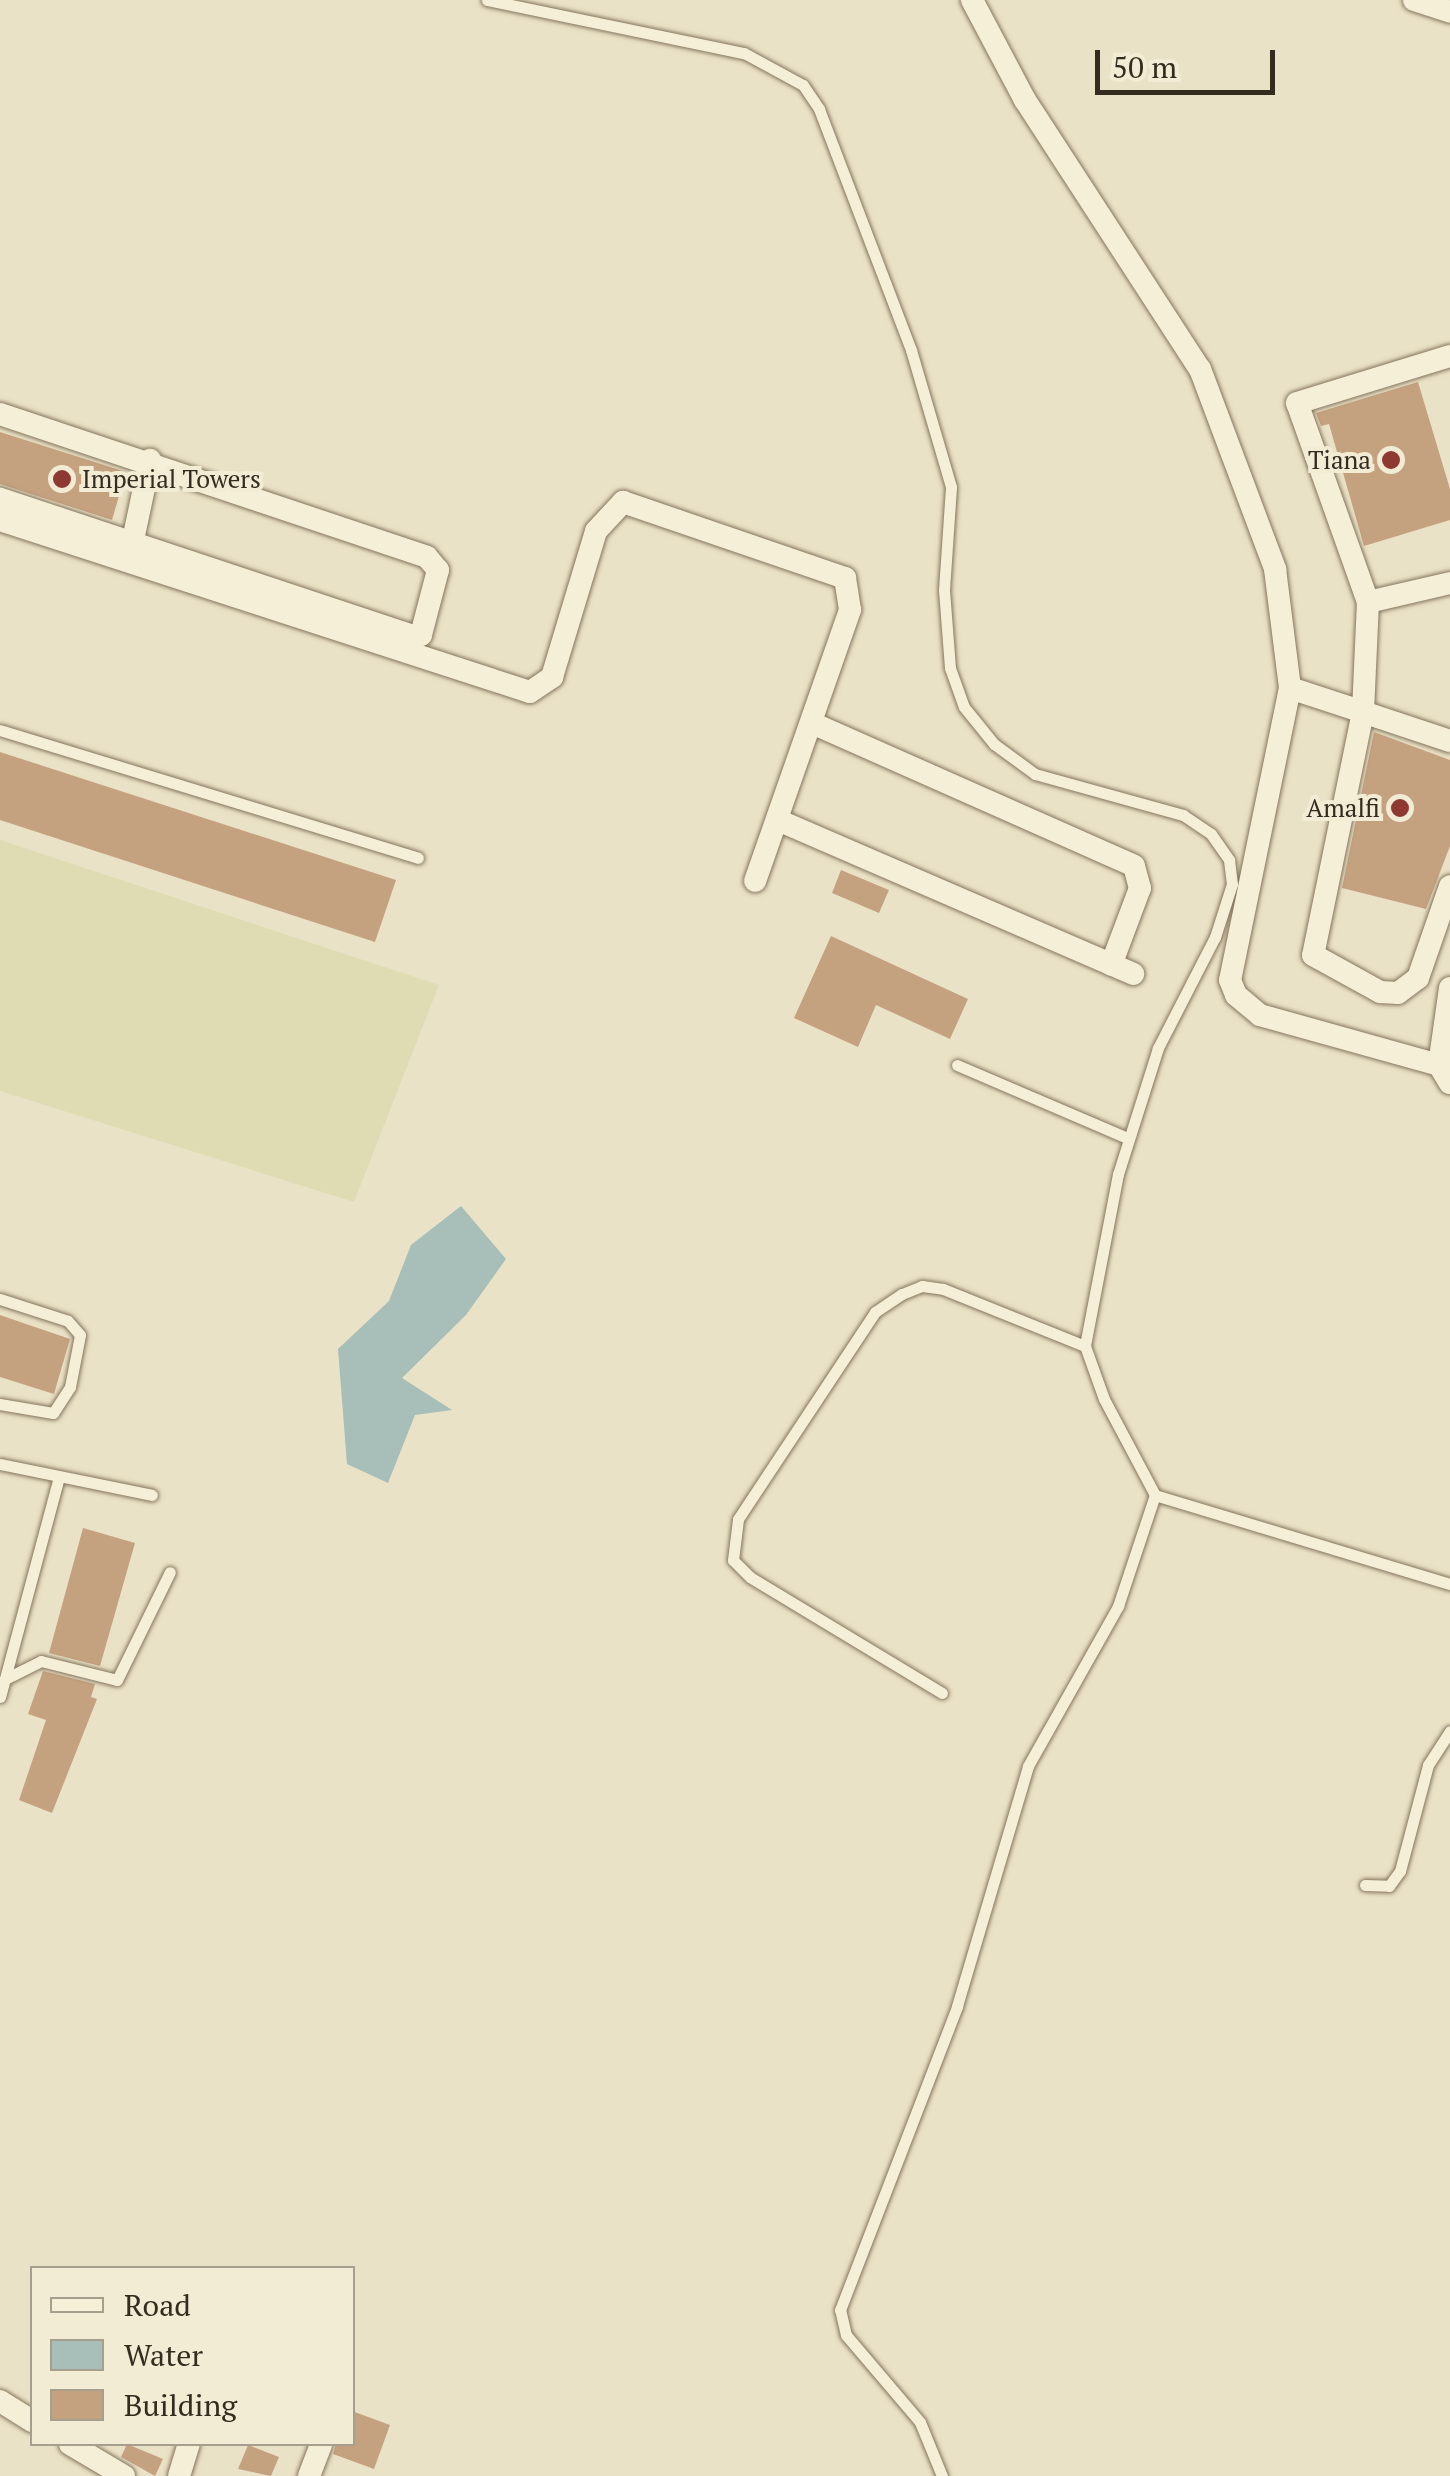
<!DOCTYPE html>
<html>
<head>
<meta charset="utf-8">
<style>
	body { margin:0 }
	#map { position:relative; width:1450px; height:2476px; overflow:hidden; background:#eae2c6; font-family:"PT Serif",serif }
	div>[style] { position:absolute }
	.farmland>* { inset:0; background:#dfdcb4 }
	.water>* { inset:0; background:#a7beb9 }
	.building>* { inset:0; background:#c5a27f }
	.roads { filter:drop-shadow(0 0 2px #84755d) drop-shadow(0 0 2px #84755d) }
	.lane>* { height:11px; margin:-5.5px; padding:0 5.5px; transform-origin:5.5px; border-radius:5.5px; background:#f6efd8 }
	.street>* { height:22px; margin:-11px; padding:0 11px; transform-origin:11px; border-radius:11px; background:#f6efd8 }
	.dots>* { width:28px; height:28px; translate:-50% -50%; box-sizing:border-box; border:5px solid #f2ecd5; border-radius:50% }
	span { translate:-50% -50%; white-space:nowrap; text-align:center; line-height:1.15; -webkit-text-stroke:8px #f2ecd5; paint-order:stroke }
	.poi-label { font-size:25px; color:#352c20 }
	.right { translate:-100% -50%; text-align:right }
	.left { translate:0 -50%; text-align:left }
	.legend { position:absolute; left:30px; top:2266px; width:325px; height:180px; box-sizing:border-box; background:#f2ecd5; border:2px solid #a69f8d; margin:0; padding:12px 18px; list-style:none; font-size:30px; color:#352c20 }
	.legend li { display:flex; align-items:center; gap:20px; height:50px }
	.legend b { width:50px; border:2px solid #a69f8d }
	.scale { position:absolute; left:1095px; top:50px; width:180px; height:45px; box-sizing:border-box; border:5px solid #352c20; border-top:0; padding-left:12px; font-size:30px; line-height:35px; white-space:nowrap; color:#352c20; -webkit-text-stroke:8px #f2ecd5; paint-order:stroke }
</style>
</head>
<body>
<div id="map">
	<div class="farmland">
		<i style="clip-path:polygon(0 840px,439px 985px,354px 1202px,0 1091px)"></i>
	</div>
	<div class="water">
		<i style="clip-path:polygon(461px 1206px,506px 1259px,466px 1315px,402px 1378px,452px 1410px,415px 1415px,388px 1483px,347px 1464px,338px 1349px,389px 1301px,411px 1245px)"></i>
	</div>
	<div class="building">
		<i style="clip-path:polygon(1418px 382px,1450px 489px,1450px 520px,1364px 546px,1329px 424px,1321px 426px,1316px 413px)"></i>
		<i style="clip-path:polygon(0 432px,126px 472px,112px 520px,0 484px)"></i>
		<i style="clip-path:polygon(1374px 732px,1450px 760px,1450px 846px,1426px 909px,1342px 888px)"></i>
		<i style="clip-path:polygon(0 752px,396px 880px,375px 942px,0 820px)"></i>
		<i style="clip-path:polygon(841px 870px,889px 890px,879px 913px,832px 893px)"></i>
		<i style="clip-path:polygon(831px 936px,968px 999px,950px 1039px,876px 1005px,858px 1047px,794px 1018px)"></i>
		<i style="clip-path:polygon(0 1315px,70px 1339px,54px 1394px,0 1377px)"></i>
		<i style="clip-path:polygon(83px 1528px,135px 1543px,100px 1666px,49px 1653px)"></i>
		<i style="clip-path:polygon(43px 1671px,95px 1684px,91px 1697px,97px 1699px,52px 1813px,19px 1800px,46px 1720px,28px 1714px)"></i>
		<i style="clip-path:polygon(352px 2411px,390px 2425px,374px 2469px,333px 2454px,336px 2444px,352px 2444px)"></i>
		<i style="clip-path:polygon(127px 2444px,163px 2459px,155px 2476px,121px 2457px)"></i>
		<i style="clip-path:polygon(248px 2445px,279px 2457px,271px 2476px,238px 2469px)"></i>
	</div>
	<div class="roads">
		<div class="lane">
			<i style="left:487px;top:0;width:262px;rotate:11.7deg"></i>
			<i style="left:744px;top:53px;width:67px;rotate:28.5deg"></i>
			<i style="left:803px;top:85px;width:29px;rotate:56deg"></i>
			<i style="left:819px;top:109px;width:258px;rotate:69.1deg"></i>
			<i style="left:911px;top:350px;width:143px;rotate:73.7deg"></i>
			<i style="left:951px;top:487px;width:103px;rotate:93.9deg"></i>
			<i style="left:944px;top:590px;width:78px;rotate:85.6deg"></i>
			<i style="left:950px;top:668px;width:41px;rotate:70.3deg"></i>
			<i style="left:964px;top:707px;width:48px;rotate:51deg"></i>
			<i style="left:994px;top:744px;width:51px;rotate:36.2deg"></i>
			<i style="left:1035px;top:774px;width:154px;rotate:15.5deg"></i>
			<i style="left:1183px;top:815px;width:34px;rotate:34deg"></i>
			<i style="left:1211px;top:834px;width:32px;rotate:55deg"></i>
			<i style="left:1229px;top:860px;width:24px;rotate:83deg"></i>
			<i style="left:1232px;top:884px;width:56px;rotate:107.8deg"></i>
			<i style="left:1215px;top:937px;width:125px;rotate:117.2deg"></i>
			<i style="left:1158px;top:1048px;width:132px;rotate:107.6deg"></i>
			<i style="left:1118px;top:1174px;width:175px;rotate:100.9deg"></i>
			<i style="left:1085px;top:1346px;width:56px;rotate:70.3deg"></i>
			<i style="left:1104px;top:1399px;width:109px;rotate:62deg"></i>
			<i style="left:1155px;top:1495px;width:308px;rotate:16.8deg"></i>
			<i style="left:0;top:730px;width:437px;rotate:17deg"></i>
			<i style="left:957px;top:1065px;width:185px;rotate:23.2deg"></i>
			<i style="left:0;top:1299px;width:71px;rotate:17.9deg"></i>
			<i style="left:68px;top:1321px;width:18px;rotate:49deg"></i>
			<i style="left:80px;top:1335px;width:53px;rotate:100.9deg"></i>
			<i style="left:70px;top:1387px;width:31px;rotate:123deg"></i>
			<i style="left:53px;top:1413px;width:54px;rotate:-170.4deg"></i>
			<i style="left:0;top:1464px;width:155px;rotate:11.5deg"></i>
			<i style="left:5px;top:1679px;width:40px;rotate:-26.6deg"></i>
			<i style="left:41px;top:1661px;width:78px;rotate:14deg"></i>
			<i style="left:117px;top:1680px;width:120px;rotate:-63.9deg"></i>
			<i style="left:942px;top:1693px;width:224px;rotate:-148.9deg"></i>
			<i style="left:750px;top:1577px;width:24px;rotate:-135deg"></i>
			<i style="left:733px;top:1560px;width:41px;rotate:-83deg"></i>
			<i style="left:738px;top:1519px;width:248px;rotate:-56.5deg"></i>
			<i style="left:875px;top:1312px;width:32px;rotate:-34deg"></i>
			<i style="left:902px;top:1294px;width:22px;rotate:-22deg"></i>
			<i style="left:922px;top:1286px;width:21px;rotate:8deg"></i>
			<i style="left:943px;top:1289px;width:153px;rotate:21.9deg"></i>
			<i style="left:0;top:1697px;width:228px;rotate:-75deg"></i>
			<i style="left:1365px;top:1885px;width:24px;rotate:2deg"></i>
			<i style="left:1389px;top:1886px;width:19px;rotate:-54deg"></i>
			<i style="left:1400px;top:1871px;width:110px;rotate:-75.2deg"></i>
			<i style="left:1428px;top:1765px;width:40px;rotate:-57.1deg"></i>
			<i style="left:942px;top:2476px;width:58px;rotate:-112.2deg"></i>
			<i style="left:920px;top:2422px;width:114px;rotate:-130.4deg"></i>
			<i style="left:846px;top:2335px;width:26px;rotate:-103deg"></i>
			<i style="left:840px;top:2310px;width:326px;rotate:-68.9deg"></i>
			<i style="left:957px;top:2006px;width:250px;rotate:-73.5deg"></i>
			<i style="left:1028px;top:1766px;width:184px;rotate:-60.6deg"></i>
			<i style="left:1118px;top:1606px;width:117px;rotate:-71.6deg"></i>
		</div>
		<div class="street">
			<i style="left:972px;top:0;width:113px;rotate:62.1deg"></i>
			<i style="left:1025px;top:100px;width:321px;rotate:57deg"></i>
			<i style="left:1200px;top:369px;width:214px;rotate:69.4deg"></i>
			<i style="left:1275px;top:569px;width:120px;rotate:82.8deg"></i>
			<i style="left:1290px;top:688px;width:298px;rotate:101.6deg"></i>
			<i style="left:1230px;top:980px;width:16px;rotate:68deg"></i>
			<i style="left:1236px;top:995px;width:31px;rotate:40deg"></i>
			<i style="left:1260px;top:1015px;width:186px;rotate:15.6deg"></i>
			<i style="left:1414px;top:0;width:38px;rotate:18deg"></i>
			<i style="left:0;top:414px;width:450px;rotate:18.5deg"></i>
			<i style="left:427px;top:557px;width:17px;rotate:50deg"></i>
			<i style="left:438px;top:570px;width:67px;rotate:104.7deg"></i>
			<i style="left:421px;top:635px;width:11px;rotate:180deg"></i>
			<i style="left:410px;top:635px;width:432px;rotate:-161.6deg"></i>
			<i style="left:0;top:520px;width:557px;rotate:17.98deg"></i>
			<i style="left:530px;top:692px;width:27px;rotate:-34deg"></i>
			<i style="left:552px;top:677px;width:152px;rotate:-73.2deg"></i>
			<i style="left:596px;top:531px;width:40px;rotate:-47deg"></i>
			<i style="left:623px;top:502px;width:235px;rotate:18.9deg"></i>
			<i style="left:845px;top:578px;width:32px;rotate:81deg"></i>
			<i style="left:850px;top:610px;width:287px;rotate:109.3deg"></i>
			<i style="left:133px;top:540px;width:82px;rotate:-78deg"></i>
			<i style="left:1368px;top:602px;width:84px;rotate:-13deg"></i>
			<i style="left:1290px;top:688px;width:77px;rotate:18.2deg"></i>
			<i style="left:1363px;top:712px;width:110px;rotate:-87.4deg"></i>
			<i style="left:1368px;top:602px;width:211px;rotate:-109.6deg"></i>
			<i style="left:1297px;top:403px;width:160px;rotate:-17.1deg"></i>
			<i style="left:812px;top:723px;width:352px;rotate:23.9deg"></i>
			<i style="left:1134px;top:866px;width:23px;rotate:75deg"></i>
			<i style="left:1140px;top:888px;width:82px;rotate:110.6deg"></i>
			<i style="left:1450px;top:741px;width:92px;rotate:-161.6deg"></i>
			<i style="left:1363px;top:712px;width:248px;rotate:101.6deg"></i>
			<i style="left:1313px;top:955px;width:77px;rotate:28.9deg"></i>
			<i style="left:1380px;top:992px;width:18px;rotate:3deg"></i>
			<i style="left:1398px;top:993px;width:25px;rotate:-37deg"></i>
			<i style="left:1418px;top:978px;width:97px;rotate:-70.8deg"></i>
			<i style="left:780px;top:821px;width:385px;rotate:23.4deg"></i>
			<i style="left:1450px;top:988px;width:78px;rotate:98.1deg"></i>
			<i style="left:1439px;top:1065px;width:21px;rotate:59deg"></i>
			<i style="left:0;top:2401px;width:38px;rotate:32deg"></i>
			<i style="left:70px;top:2444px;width:63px;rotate:30.7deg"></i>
			<i style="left:179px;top:2476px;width:34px;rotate:-73deg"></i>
			<i style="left:309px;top:2476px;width:34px;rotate:-69deg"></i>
		</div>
	</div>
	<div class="dots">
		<i style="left:1391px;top:460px;background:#8e3932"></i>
		<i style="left:62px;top:479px;background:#8e3932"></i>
		<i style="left:1400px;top:808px;background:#8e3932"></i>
	</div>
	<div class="poi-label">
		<span class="right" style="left:1371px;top:460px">Tiana</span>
		<span class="left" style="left:82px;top:479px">Imperial Towers</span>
		<span class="right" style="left:1380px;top:808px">Amalfi</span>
	</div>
	<ul class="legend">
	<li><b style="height:12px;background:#f6efd8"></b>Road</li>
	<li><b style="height:28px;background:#a7beb9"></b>Water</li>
	<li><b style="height:28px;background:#c5a27f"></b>Building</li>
	</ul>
	<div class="scale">50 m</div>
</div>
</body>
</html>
